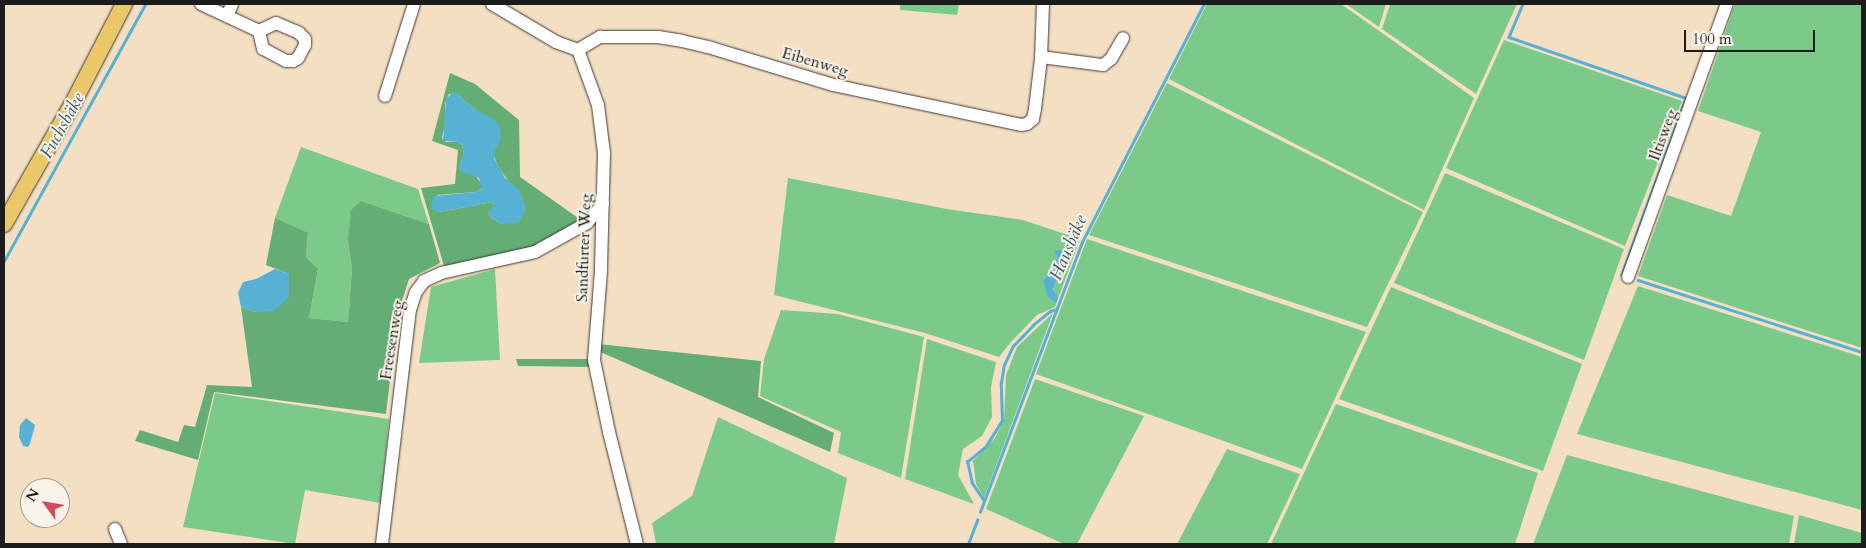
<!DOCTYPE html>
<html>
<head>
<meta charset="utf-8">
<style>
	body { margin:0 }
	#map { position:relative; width:1866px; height:548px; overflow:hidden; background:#f4dfc3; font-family:Cardo,serif }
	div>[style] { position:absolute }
	.green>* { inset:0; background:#7bca8a }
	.forest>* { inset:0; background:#64ae76 }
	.water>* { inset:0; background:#56b1d4 }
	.stream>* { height:2.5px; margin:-1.25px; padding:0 1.25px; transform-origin:1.25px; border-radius:1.25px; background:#56b1d4 }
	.roads { filter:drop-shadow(0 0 1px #3c3935) drop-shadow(0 0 1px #3c3935) }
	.minor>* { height:12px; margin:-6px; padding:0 6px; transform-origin:6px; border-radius:6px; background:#fff }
	.major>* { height:16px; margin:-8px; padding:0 8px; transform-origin:8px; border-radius:8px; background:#eac769 }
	span { translate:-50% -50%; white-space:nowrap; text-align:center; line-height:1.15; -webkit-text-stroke:4px #f7f3e8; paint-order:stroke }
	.street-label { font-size:16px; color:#1c1c1c }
	.water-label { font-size:18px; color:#335866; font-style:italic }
	.frame { position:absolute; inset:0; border:5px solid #1c1c1c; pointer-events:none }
	.north { position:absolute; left:20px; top:478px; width:50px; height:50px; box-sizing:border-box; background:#f7f3e8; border:1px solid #9f9d96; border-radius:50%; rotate:302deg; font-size:14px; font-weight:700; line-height:20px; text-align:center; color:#1c1c1c }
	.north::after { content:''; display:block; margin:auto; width:18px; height:22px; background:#d1495b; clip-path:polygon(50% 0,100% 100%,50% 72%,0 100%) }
	.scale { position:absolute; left:1684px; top:30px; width:131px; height:22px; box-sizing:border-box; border:2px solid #1c1c1c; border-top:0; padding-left:6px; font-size:15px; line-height:18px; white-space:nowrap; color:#1c1c1c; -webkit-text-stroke:4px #f7f3e8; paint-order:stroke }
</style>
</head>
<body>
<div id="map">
	<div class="green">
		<i style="clip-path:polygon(900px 4px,959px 4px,957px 15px,900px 10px)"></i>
		<i style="clip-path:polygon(1207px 4px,1341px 4px,1474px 98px,1424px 210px,1169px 79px)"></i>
		<i style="clip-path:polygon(1346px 4px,1386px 4px,1379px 27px)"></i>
		<i style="clip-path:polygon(1390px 4px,1517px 4px,1476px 94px,1382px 29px)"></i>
		<i style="clip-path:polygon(1735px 4px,1862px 4px,1862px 348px,1638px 276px,1667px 195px,1731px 216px,1761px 132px,1698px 111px)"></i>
		<i style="clip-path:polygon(1504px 40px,1682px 101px,1625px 246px,1446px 168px)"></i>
		<i style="clip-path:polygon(1167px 83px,1423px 212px,1367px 327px,1089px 235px)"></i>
		<i style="clip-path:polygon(301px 147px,418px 189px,429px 224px,361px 201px,348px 241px,352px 269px,348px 322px,309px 318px,318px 269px,306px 257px,308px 234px,275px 218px)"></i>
		<i style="clip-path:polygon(1445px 173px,1624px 249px,1584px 360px,1394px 283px)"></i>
		<i style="clip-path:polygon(evenodd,788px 178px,947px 209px,1023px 220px,1080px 239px,1055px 307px,1037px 315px,1010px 343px,999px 357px,925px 333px,774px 295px,788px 178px,1053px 251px,1070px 253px,1065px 256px,1055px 284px,1053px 291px,1058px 298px,1055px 300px,1048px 292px,1043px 281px,1056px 260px,1057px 256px,1053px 251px)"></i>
		<i style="clip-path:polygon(1087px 239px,1366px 332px,1302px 469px,1036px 374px)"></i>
		<i style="clip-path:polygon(495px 269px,500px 360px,419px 363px,431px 287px)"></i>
		<i style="clip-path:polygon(1638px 286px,1862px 357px,1862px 510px,1577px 434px)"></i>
		<i style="clip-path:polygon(1391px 287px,1582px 364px,1543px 471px,1339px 399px)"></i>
		<i style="clip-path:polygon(781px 310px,838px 314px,924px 337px,901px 478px,838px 453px,841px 432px,760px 396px,764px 359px)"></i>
		<i style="clip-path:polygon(1053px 313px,984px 498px,976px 484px,973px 461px,995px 438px,1004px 420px,1006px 375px,1017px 347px)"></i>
		<i style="clip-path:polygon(927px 339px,996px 362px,991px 387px,992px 417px,982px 436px,963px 449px,958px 475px,974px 504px,905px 479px)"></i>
		<i style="clip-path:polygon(1035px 379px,1144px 416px,1077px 544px,1064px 544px,986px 509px)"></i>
		<i style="clip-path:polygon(215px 393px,389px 419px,381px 503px,305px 490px,295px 544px,183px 527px)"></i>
		<i style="clip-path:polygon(1336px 404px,1538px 473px,1515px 544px,1271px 544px)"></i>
		<i style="clip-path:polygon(718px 417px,847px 478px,834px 544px,656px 544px,652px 523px,692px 496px)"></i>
		<i style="clip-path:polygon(1227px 449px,1300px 474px,1267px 544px,1177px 544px)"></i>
		<i style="clip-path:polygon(1567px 455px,1794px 516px,1789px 544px,1533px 544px)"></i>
		<i style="clip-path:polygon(1799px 515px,1862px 533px,1862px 544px,1794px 544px)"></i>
	</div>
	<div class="forest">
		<i style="clip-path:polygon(evenodd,450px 73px,475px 84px,519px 120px,520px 177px,581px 220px,536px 246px,444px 266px,421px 188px,455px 184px,458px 150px,432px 141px,450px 73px,449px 94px,459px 95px,474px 109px,496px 122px,493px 154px,499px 168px,509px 182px,502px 224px,490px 217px,494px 204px,492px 202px,439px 212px,437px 195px,476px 192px,482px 188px,482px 184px,475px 175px,459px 167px,464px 154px,462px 145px,458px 142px,446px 142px,442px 138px,445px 125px,445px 104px,449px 94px)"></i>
		<i style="clip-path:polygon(361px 201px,429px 224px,440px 263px,409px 279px,398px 313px,386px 414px,214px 392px,198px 460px,135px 441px,140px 430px,178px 442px,184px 425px,195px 427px,207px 385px,252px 387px,241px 307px,256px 312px,289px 274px,266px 265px,275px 218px,308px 233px,306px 257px,318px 269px,309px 318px,348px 322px,352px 269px,348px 241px,351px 210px)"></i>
		<i style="clip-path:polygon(598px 344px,761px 361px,758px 397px,834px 433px,830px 452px,598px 351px)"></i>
		<i style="clip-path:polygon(516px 359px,589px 359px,589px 367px,518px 366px)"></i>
	</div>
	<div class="water">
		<i style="clip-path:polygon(453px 92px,459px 95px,474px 109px,492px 118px,500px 127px,501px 139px,495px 150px,494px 158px,505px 178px,520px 191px,525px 205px,525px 212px,517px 223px,502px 224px,490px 217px,488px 213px,494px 204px,492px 202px,439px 212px,433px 210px,431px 204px,434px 196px,476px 192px,482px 188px,479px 178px,460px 171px,459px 167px,464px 154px,462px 145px,458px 142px,443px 141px,446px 99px)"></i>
		<i style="clip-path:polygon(1057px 250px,1072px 250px,1065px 256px,1055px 284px,1053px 290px,1058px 298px,1056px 303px,1048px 297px,1043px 281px,1056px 260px,1057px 256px,1053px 251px)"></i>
		<i style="clip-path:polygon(275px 269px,289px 274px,289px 297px,274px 311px,256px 312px,241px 307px,238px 293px,243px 282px,256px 279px)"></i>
		<i style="clip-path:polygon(26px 418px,35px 425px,30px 444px,28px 447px,23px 446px,19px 437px,20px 425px)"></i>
	</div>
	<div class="stream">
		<i style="left:1523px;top:4px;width:36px;rotate:113deg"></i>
		<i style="left:1509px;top:37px;width:187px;rotate:19deg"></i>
		<i style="left:1686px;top:98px;width:188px;rotate:109.9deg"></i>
		<i style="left:4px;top:261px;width:293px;rotate:-61.2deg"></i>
		<i style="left:1638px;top:280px;width:235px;rotate:17.8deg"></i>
		<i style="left:984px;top:501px;width:22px;rotate:-124deg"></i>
		<i style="left:972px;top:483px;width:22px;rotate:-103deg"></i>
		<i style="left:967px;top:462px;width:25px;rotate:-40deg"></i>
		<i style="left:986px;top:446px;width:31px;rotate:-58deg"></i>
		<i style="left:1002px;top:420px;width:37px;rotate:-92deg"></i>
		<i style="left:1001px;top:383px;width:18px;rotate:-81deg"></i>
		<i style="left:1004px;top:365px;width:21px;rotate:-65deg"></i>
		<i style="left:1013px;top:346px;width:29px;rotate:-46deg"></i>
		<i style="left:1033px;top:325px;width:22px;rotate:-39deg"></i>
		<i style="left:1050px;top:311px;width:7px;rotate:-16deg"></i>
		<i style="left:980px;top:512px;width:289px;rotate:-69.3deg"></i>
		<i style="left:1082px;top:242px;width:267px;rotate:-62.9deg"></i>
		<i style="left:968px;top:544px;width:26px;rotate:-69deg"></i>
	</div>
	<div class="roads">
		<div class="minor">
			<i style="left:201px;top:4px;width:64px;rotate:25deg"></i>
			<i style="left:492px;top:4px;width:74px;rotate:30.7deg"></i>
			<i style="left:556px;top:42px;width:23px;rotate:20deg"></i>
			<i style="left:578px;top:50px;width:59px;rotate:70deg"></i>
			<i style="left:598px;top:105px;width:48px;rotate:82.9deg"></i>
			<i style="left:604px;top:153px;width:118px;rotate:91.5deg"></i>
			<i style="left:601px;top:271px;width:89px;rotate:94.5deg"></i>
			<i style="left:594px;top:360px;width:74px;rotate:78.2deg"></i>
			<i style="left:609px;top:432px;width:115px;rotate:76deg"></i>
			<i style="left:227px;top:16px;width:13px;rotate:-67deg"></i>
			<i style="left:276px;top:23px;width:25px;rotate:23deg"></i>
			<i style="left:299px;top:33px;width:8px;rotate:45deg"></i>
			<i style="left:305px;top:39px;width:6px;rotate:90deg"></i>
			<i style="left:305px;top:45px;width:15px;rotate:118deg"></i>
			<i style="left:298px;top:58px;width:6px;rotate:149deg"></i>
			<i style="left:293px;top:61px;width:7px;rotate:180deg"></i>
			<i style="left:286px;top:61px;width:26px;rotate:-152deg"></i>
			<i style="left:263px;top:49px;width:18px;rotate:-103deg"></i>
			<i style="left:259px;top:31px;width:19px;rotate:-25deg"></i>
			<i style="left:578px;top:50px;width:26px;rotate:-31deg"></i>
			<i style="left:600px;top:37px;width:58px"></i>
			<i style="left:658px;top:37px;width:24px;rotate:9deg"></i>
			<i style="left:682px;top:41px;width:27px;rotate:13deg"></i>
			<i style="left:708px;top:47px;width:131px;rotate:16.9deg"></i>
			<i style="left:833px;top:85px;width:192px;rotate:12deg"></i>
			<i style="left:1021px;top:125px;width:6px;rotate:-9deg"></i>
			<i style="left:1027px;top:124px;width:8px;rotate:-40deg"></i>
			<i style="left:1033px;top:119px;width:10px;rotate:-79deg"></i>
			<i style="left:1035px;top:109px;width:50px;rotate:-83.2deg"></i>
			<i style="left:1041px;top:59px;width:55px;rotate:-87.9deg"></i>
			<i style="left:1041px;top:57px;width:63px;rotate:7.4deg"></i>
			<i style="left:1103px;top:65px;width:10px;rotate:-37deg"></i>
			<i style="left:1111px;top:59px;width:24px;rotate:-60deg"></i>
			<i style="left:385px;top:96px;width:96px;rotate:-72.5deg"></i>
			<i style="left:1628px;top:277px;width:290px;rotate:-70.1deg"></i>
			<i style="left:115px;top:529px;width:16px;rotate:68deg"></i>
			<i style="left:382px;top:544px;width:236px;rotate:-83.2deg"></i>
			<i style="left:410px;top:310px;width:19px;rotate:-72deg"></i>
			<i style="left:416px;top:292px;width:14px;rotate:-54deg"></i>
			<i style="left:424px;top:281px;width:19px;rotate:-25deg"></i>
			<i style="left:441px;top:273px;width:96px;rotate:-12.6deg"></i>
			<i style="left:535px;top:252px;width:60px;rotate:-29.1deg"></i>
			<i style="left:587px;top:223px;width:25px;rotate:-50deg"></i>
		</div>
		<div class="major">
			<i style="left:4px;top:224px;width:139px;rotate:-60.3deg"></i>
			<i style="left:73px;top:103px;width:111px;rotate:-62.7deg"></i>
		</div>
	</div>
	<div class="street-label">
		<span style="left:815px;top:62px;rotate:16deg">Eibenweg</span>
		<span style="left:1663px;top:135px;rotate:-70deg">Iltisweg</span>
		<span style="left:584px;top:248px;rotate:-88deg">Sandfurter Weg</span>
		<span style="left:392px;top:340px;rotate:-81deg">Freesenweg</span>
	</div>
	<div class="water-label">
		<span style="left:63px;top:126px;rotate:-61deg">Fuchsbäke</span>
		<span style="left:1069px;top:248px;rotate:-67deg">Hausbäke</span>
	</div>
	<div class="frame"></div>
	<div class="north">N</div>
	<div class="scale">100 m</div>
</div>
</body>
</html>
